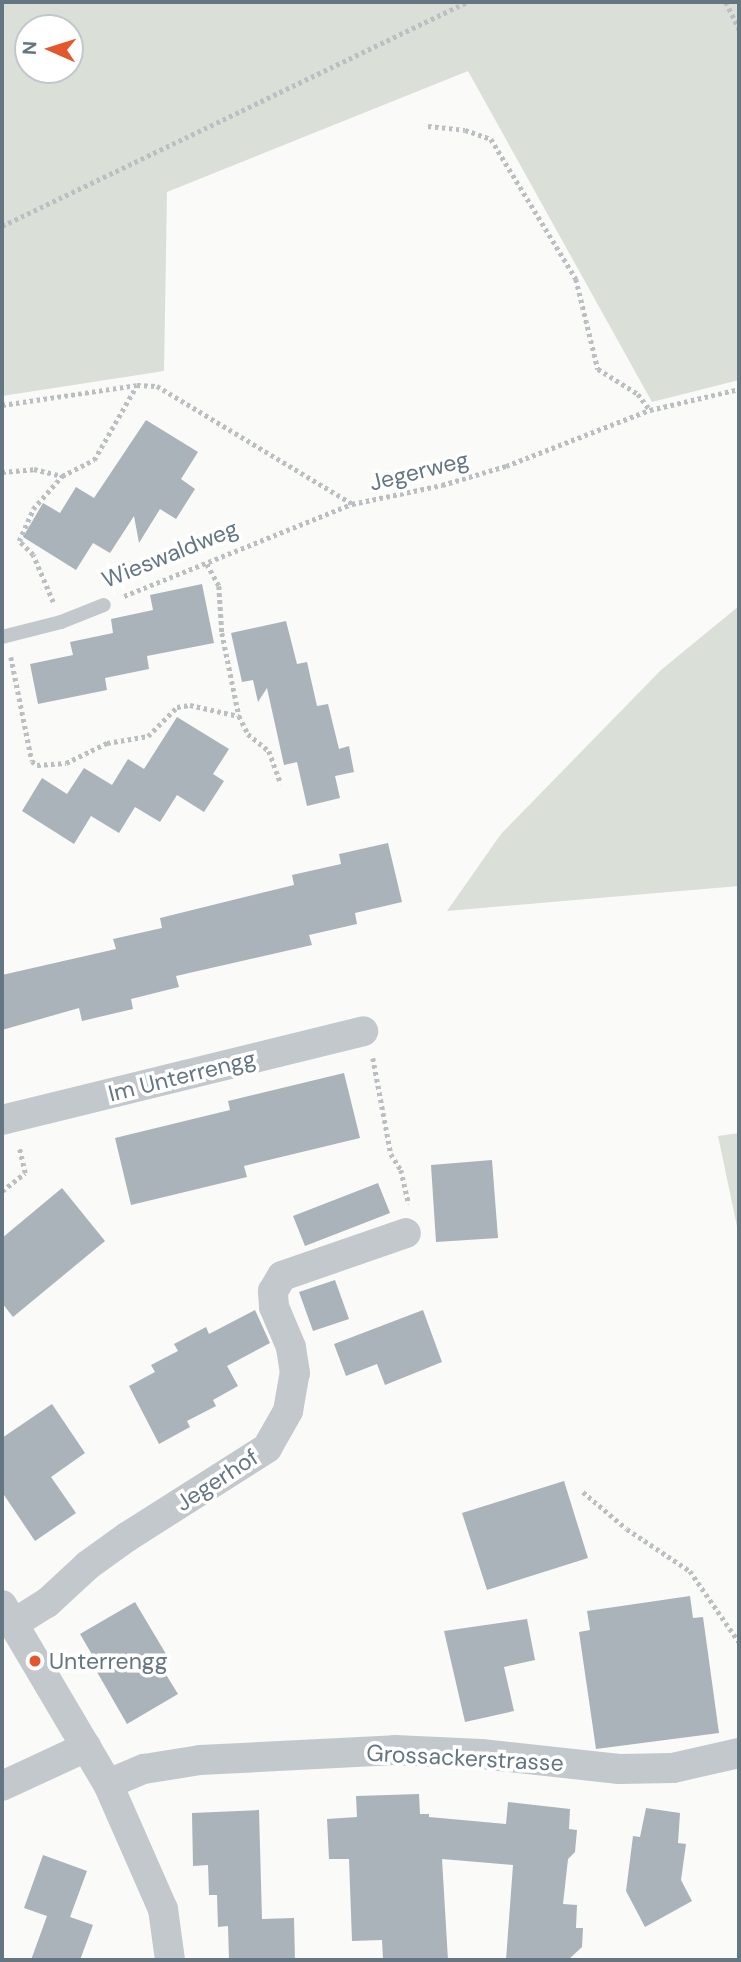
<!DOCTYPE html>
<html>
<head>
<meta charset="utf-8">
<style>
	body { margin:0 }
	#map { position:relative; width:741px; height:1962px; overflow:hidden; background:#fafaf8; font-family:"DM Sans",sans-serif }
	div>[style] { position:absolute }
	.green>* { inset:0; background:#dadfd7 }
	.building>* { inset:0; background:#aab3b9 }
	.path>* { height:4.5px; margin-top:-2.25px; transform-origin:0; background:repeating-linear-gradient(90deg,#bbbfc2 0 3.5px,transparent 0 7px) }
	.lane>* { height:14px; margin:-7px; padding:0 7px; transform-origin:7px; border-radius:7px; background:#c3c8cc }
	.street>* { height:30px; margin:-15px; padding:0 15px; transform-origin:15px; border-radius:15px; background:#c3c8cc }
	.dots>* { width:19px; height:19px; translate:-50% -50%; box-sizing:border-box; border:4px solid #fff; border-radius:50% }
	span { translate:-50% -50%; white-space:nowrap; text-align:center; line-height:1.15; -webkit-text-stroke:7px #fff; paint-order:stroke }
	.street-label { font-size:23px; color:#657683 }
	.poi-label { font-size:23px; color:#657683 }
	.left { translate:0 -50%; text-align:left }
	.frame { position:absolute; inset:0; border:4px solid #657683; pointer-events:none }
	.north { position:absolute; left:14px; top:14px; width:70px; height:70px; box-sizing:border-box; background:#fff; border:2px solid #c1c8cd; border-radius:50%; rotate:273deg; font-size:19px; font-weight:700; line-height:28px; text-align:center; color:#657683 }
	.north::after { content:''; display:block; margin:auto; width:24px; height:32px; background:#e4572e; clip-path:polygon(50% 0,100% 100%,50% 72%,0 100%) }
</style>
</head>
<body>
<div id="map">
	<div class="green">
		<i style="clip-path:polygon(evenodd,2px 2px,739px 2px,739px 380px,652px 402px,468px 71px,167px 192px,164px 371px,2px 396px,2px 2px,28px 28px,70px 28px,70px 70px,28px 70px,28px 28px)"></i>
		<i style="clip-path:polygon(739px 606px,739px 886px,447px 911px,501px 834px,661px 670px)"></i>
		<i style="clip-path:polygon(739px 1133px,739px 1236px,718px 1136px)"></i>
	</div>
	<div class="building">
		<i style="clip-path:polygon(146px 420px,198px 452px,181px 479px,195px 489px,176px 519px,160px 509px,139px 543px,134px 516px,110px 553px,93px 543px,76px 570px,23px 537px,43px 503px,60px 513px,76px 487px,94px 498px)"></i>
		<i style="clip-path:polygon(202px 584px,214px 643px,147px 656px,149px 669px,105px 678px,107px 690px,38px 704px,30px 664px,73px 655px,70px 642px,113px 633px,111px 619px,153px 610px,150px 595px)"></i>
		<i style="clip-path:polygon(286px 621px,297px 664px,307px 662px,317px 706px,328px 704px,339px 749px,349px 746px,354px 772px,335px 776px,340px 798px,307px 806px,297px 762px,284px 765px,267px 688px,258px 702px,253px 680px,242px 682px,231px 633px)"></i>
		<i style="clip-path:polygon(177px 717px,229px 749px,213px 774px,224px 781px,204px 812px,177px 795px,160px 822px,135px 807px,119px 833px,91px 816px,74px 844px,22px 811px,42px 778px,67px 794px,84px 768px,112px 785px,128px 759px,144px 769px)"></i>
		<i style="clip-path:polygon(388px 843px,402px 902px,355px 913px,357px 924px,309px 935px,312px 945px,176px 976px,179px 987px,131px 999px,133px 1009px,82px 1021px,79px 1008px,2px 1030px,2px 975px,116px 949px,113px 939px,162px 928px,160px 918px,294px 885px,292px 875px,341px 864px,339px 854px)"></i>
		<i style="clip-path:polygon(344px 1073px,360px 1138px,244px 1166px,247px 1177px,131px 1205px,115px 1138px,230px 1110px,228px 1101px)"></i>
		<i style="clip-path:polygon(492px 1160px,498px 1238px,436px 1242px,431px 1165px)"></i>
		<i style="clip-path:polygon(378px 1183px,390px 1213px,305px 1246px,293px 1216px)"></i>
		<i style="clip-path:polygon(62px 1188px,105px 1241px,13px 1317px,2px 1303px,2px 1238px)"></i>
		<i style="clip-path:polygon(335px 1280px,349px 1319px,313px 1331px,299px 1292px)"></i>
		<i style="clip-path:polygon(255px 1310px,270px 1343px,227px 1366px,238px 1386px,213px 1400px,216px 1406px,187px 1421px,190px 1427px,159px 1444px,129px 1386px,155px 1372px,151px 1365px,178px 1351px,174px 1344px,206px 1327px,209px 1334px)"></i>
		<i style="clip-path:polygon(423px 1310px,442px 1362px,385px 1385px,377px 1364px,346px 1376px,334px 1344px)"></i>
		<i style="clip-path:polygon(52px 1404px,85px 1453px,51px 1477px,76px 1513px,35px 1541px,2px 1492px,2px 1438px)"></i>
		<i style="clip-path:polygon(564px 1481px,588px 1558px,487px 1590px,462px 1513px)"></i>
		<i style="clip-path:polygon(690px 1596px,693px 1618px,703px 1617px,719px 1733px,596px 1749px,579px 1632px,590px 1630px,587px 1611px)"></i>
		<i style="clip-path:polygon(135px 1602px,166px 1654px,157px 1660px,178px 1694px,127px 1724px,97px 1672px,101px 1670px,80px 1634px)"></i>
		<i style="clip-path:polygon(527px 1619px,535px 1660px,504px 1667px,514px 1711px,465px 1722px,444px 1631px)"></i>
		<i style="clip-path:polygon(419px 1794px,420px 1814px,429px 1814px,429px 1817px,506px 1824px,508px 1802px,570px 1809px,569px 1829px,577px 1830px,575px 1852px,568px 1859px,563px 1904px,577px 1905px,576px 1928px,583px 1928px,582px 1947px,568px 1960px,506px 1960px,513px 1865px,442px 1859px,448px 1960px,383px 1960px,382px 1940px,352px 1941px,349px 1859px,329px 1859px,327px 1819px,357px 1817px,356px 1796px)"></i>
		<i style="clip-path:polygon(646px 1808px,680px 1813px,678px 1843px,686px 1844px,681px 1880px,692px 1901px,645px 1927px,626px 1891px,633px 1836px,640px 1837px)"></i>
		<i style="clip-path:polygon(259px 1810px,262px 1919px,294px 1918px,295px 1960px,229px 1960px,228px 1926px,218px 1927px,217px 1895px,209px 1895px,208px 1865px,193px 1866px,192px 1813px)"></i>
		<i style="clip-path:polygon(43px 1855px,87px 1871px,70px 1917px,93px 1925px,80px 1960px,31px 1960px,47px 1916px,24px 1908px)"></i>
	</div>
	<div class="path">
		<i style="left:726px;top:2px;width:30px;rotate:64deg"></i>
		<i style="left:428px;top:126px;width:37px;rotate:6deg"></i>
		<i style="left:465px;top:130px;width:28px;rotate:19deg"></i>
		<i style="left:491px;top:139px;width:164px;rotate:58.7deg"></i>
		<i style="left:576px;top:279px;width:93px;rotate:76.3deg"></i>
		<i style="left:598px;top:369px;width:47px;rotate:32deg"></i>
		<i style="left:638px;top:394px;width:20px;rotate:53deg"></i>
		<i style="left:2px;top:226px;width:516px;rotate:-25.72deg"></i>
		<i style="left:2px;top:405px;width:136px;rotate:-8.4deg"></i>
		<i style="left:137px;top:385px;width:20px;rotate:3deg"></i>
		<i style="left:157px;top:386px;width:227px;rotate:31.1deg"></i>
		<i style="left:2px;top:472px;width:32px;rotate:-5deg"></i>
		<i style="left:34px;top:469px;width:29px;rotate:14deg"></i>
		<i style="left:207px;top:564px;width:25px;rotate:61deg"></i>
		<i style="left:219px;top:586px;width:47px;rotate:86.3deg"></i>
		<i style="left:222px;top:633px;width:85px;rotate:78.4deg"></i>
		<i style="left:239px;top:716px;width:20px;rotate:63deg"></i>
		<i style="left:248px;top:734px;width:27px;rotate:39deg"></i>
		<i style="left:269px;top:751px;width:35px;rotate:70deg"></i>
		<i style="left:124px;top:596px;width:246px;rotate:-22deg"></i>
		<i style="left:352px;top:504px;width:92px;rotate:-11.9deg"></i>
		<i style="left:442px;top:485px;width:67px;rotate:-16.5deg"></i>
		<i style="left:506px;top:466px;width:155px;rotate:-21.3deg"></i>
		<i style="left:650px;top:410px;width:91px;rotate:-13.3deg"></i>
		<i style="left:53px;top:602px;width:51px;rotate:-113.1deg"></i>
		<i style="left:33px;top:555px;width:20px;rotate:-135deg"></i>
		<i style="left:19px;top:541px;width:35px;rotate:-66deg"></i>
		<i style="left:33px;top:509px;width:44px;rotate:-48.7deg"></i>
		<i style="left:62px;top:476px;width:36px;rotate:-27deg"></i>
		<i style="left:94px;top:460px;width:86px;rotate:-60.2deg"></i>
		<i style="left:11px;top:657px;width:106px;rotate:78.6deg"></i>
		<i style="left:32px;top:761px;width:6px;rotate:39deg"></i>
		<i style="left:37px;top:765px;width:29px;rotate:-4deg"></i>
		<i style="left:66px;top:763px;width:46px;rotate:-26deg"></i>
		<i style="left:107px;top:743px;width:42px;rotate:-9.7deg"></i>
		<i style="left:148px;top:736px;width:41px;rotate:-45deg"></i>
		<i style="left:177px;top:707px;width:13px;rotate:-9deg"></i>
		<i style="left:190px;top:705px;width:50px;rotate:12.7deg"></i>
		<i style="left:373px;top:1058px;width:98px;rotate:79.4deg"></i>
		<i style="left:391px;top:1154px;width:19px;rotate:58deg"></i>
		<i style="left:401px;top:1170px;width:35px;rotate:77deg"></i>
		<i style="left:2px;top:1191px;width:29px;rotate:-38deg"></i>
		<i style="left:25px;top:1173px;width:26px;rotate:-103deg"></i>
		<i style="left:583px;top:1492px;width:57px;rotate:40.1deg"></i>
		<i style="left:627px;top:1529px;width:76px;rotate:33.7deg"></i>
		<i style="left:690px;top:1571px;width:86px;rotate:55.4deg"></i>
	</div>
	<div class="lane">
		<i style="left:2px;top:637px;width:61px;rotate:-14.3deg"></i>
		<i style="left:61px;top:622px;width:46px;rotate:-21.6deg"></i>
	</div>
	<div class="street">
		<i style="left:2px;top:1120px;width:372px;rotate:-13.8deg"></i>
		<i style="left:2px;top:1605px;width:208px;rotate:59.4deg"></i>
		<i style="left:108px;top:1784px;width:137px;rotate:66.3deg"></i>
		<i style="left:163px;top:1909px;width:51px;rotate:82.2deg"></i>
		<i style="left:13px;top:1624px;width:40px;rotate:-32deg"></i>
		<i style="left:47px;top:1603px;width:56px;rotate:-42.8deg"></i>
		<i style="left:88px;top:1565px;width:48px;rotate:-35.7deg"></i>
		<i style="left:127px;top:1537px;width:166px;rotate:-32.4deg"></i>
		<i style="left:267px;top:1448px;width:43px;rotate:-60.4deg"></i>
		<i style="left:288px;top:1411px;width:39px;rotate:-80deg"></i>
		<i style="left:295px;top:1373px;width:26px;rotate:-99deg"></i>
		<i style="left:291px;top:1347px;width:43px;rotate:-113deg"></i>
		<i style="left:274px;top:1307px;width:16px;rotate:-94deg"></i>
		<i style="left:273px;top:1291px;width:17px;rotate:-59deg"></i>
		<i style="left:282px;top:1276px;width:131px;rotate:-19.1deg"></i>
		<i style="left:108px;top:1784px;width:39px;rotate:-23deg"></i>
		<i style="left:144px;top:1769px;width:57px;rotate:-9.1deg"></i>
		<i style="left:200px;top:1760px;width:195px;rotate:-2.9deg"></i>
		<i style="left:395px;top:1750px;width:86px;rotate:2.7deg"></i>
		<i style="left:481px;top:1754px;width:139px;rotate:6.2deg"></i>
		<i style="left:619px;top:1769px;width:54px;rotate:-1.1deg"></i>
		<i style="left:673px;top:1768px;width:68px;rotate:-12.8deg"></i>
		<i style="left:2px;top:1786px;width:93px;rotate:-24.9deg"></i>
	</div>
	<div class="dots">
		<i style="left:35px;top:1661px;background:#e4572e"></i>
	</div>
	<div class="street-label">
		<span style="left:419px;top:471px;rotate:-14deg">Jegerweg</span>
		<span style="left:170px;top:554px;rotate:-22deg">Wieswaldweg</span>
		<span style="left:182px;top:1076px;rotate:-14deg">Im Unterrengg</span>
		<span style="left:217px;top:1480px;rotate:-33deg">Jegerhof</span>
		<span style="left:465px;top:1758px;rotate:3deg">Grossackerstrasse</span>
	</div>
	<div class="poi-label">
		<span class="left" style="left:49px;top:1661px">Unterrengg</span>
	</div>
	<div class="frame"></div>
	<div class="north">N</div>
</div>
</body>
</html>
